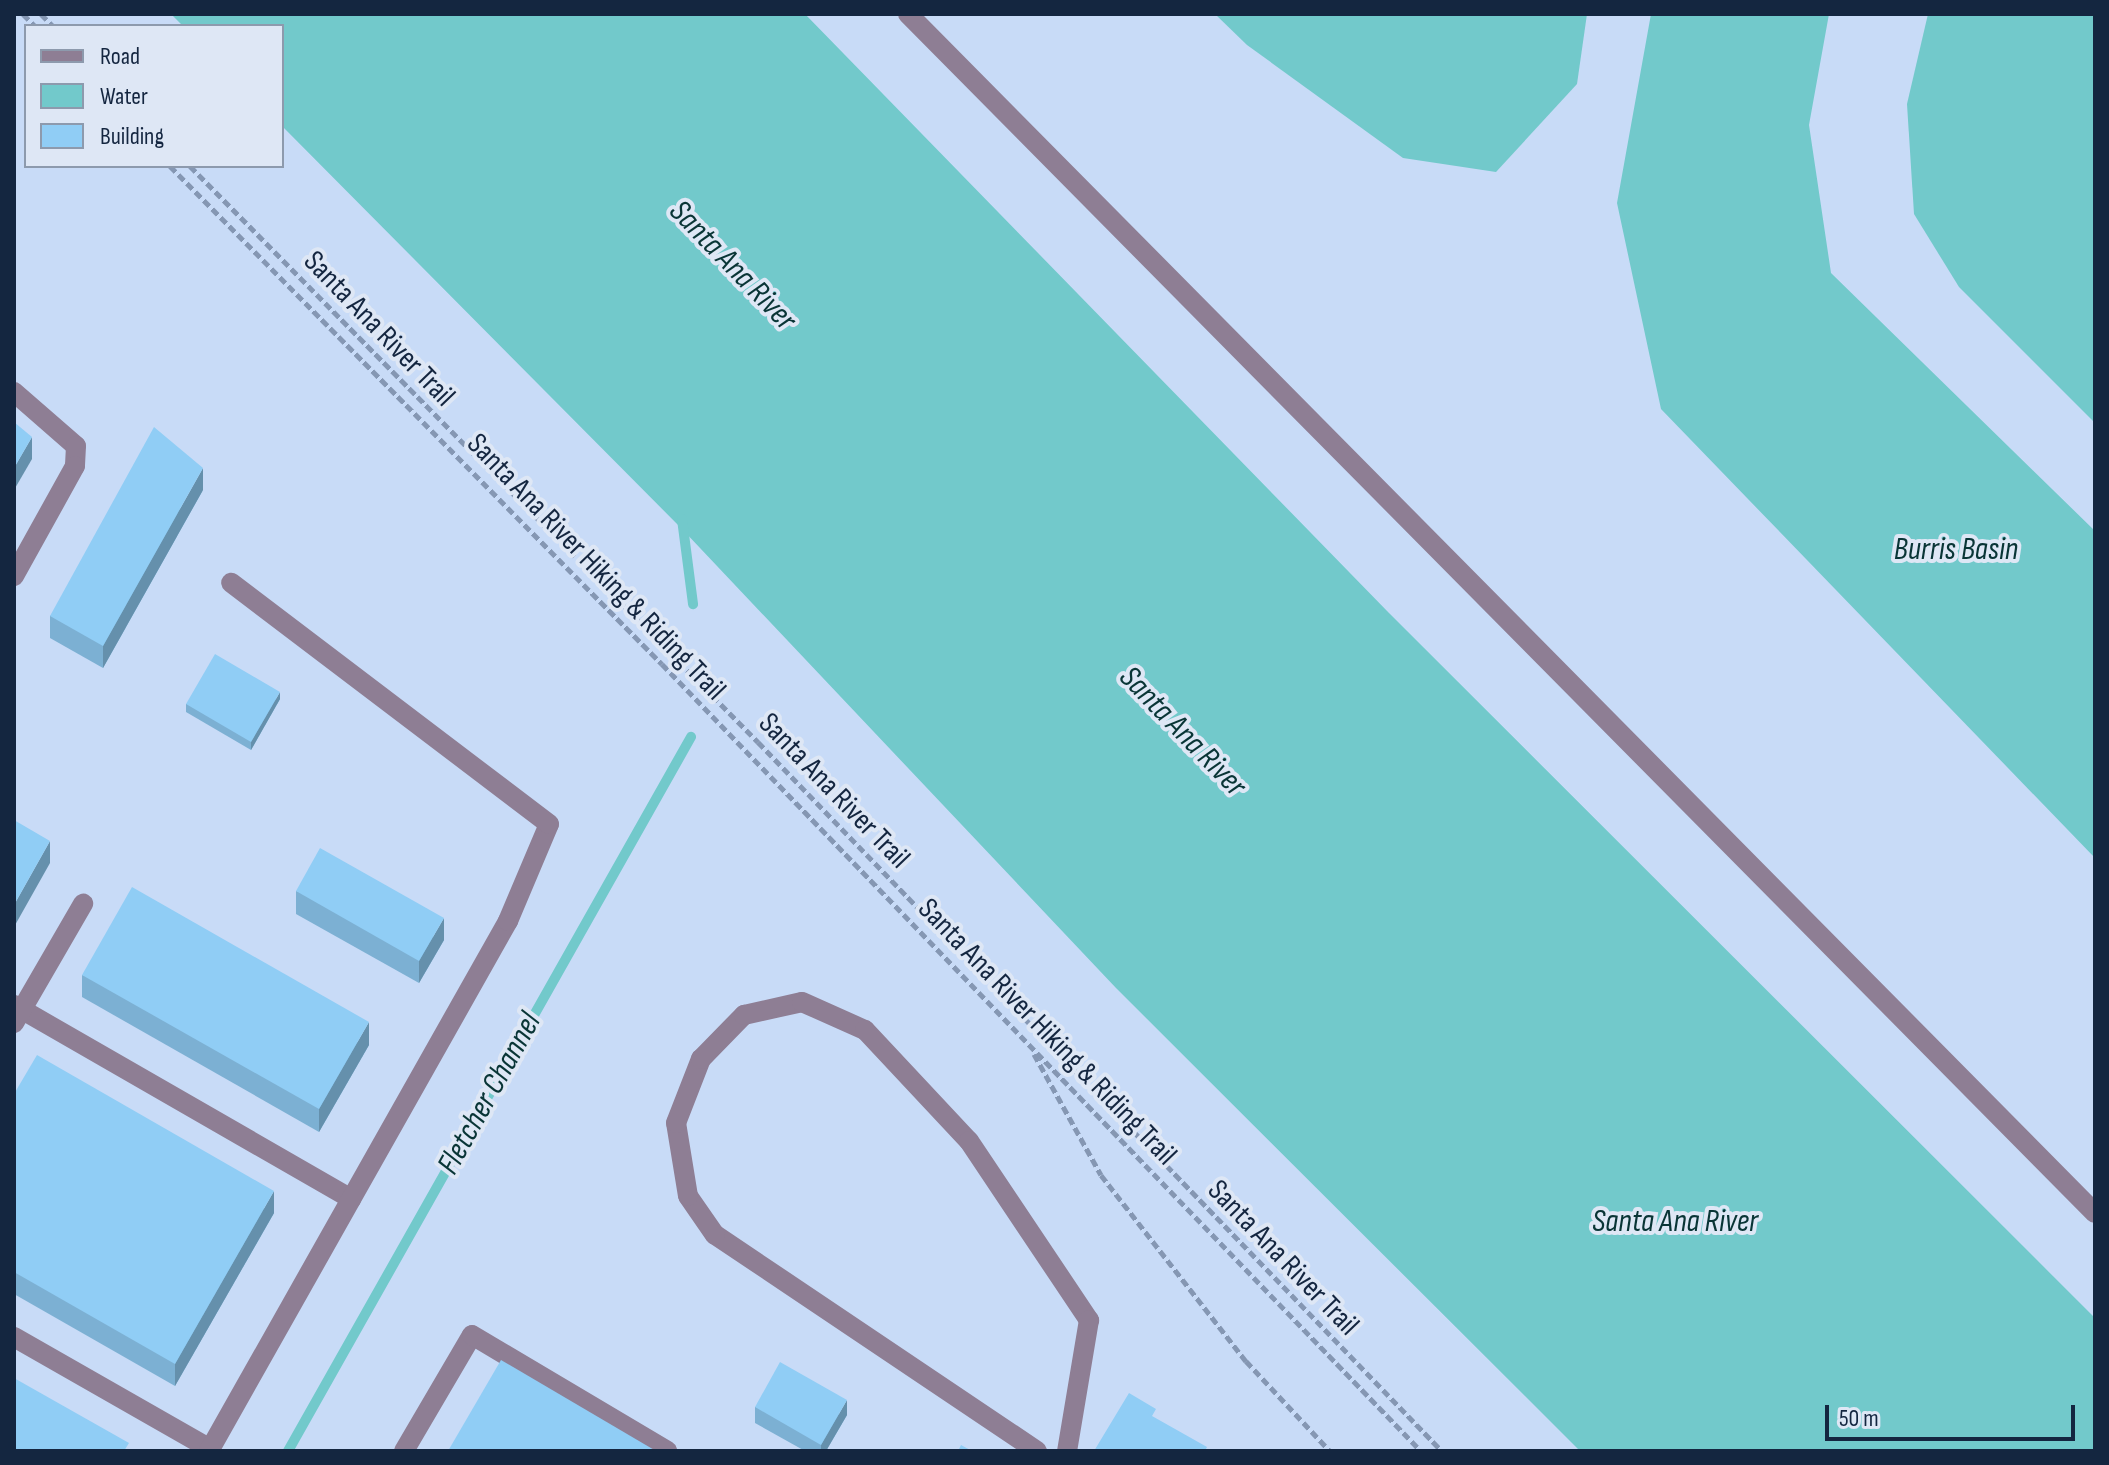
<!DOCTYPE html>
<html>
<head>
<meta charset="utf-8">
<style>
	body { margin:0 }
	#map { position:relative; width:2109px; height:1465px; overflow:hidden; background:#c8dbf7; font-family:"Sofia Sans Condensed",sans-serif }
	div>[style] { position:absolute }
	.water>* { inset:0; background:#72c9cb }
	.stream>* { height:10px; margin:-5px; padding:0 5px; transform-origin:5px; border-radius:5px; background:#72c9cb }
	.path>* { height:5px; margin-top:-2.5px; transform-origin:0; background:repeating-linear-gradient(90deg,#8597b3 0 8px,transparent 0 12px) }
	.minor>* { height:20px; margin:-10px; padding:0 10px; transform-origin:10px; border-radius:10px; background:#8e7e94 }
	.wall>* { inset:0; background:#7cb0d3 }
	.shaded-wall>* { inset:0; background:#6590ac }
	.building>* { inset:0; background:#90cdf5 }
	span { translate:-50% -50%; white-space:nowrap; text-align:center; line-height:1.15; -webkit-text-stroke:8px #dee7f5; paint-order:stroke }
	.street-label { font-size:30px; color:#142640 }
	.water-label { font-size:32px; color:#093536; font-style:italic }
	.frame { position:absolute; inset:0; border:16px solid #142640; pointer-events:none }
	.legend { position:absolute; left:24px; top:24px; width:260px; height:144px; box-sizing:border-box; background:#dee7f5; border:2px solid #8d9aad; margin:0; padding:10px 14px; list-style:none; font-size:24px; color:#142640 }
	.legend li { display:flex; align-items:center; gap:16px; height:40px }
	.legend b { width:40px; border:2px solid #8d9aad }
	.scale { position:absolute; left:1825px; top:1405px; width:250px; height:36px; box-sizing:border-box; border:4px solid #142640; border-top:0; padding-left:10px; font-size:24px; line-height:28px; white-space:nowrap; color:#142640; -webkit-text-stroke:6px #dee7f5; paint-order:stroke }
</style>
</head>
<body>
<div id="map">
	<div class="water">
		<i style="clip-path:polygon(171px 14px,805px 14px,1389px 613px,2095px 1318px,2095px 1451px,1580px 1451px,1116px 988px,683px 530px,282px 126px,282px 26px,183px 26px)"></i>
		<i style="clip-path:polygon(1215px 14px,1587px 14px,1577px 84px,1496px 172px,1403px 158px,1247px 45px)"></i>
		<i style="clip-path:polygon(1651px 14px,1829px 14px,1809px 125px,1831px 273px,2095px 531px,2095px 858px,1661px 409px,1617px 203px)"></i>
		<i style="clip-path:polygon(1928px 14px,2095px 14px,2095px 423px,1959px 287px,1914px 214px,1907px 104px)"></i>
	</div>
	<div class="stream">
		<i style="left:682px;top:519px;width:86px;rotate:82.6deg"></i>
		<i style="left:288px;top:1451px;width:820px;rotate:-60.56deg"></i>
	</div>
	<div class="path">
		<i style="left:23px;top:14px;width:17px;rotate:45deg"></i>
		<i style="left:41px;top:14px;width:17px;rotate:45deg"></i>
		<i style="left:170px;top:166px;width:700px;rotate:45.35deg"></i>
		<i style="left:662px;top:664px;width:1093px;rotate:46.04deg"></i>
		<i style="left:190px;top:166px;width:809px;rotate:45.4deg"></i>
		<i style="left:758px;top:742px;width:985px;rotate:46.03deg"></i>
		<i style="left:1034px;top:1054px;width:138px;rotate:61deg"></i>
		<i style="left:1101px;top:1175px;width:236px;rotate:52.1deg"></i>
		<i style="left:1246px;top:1361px;width:123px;rotate:47deg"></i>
	</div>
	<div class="minor">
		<i style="left:908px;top:14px;width:1687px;rotate:45.29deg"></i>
		<i style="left:14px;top:392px;width:82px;rotate:41.1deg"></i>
		<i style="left:76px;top:446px;width:20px;rotate:93deg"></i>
		<i style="left:75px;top:466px;width:126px;rotate:119deg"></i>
		<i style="left:14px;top:1005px;width:389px;rotate:29.9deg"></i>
		<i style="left:14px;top:1023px;width:138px;rotate:-59.9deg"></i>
		<i style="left:14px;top:1337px;width:226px;rotate:29.7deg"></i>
		<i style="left:209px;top:1451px;width:609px;rotate:-60.57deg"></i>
		<i style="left:508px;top:921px;width:105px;rotate:-67.1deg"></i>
		<i style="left:549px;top:824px;width:399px;rotate:-142.8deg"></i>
		<i style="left:404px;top:1451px;width:134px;rotate:-59.6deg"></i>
		<i style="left:472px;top:1335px;width:227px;rotate:30.7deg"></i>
		<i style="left:1037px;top:1451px;width:388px;rotate:-146.1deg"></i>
		<i style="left:715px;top:1235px;width:47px;rotate:-124.7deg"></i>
		<i style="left:688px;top:1196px;width:74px;rotate:-99.3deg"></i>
		<i style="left:676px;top:1123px;width:69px;rotate:-68.7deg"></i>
		<i style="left:701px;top:1059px;width:62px;rotate:-45.7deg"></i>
		<i style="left:744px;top:1015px;width:59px;rotate:-12.6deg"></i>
		<i style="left:802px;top:1002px;width:69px;rotate:24deg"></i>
		<i style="left:865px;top:1030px;width:152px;rotate:46.9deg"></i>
		<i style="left:969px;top:1141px;width:216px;rotate:56.2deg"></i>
		<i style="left:1089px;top:1320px;width:133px;rotate:99.5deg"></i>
	</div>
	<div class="wall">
		<i style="clip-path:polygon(203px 490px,103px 668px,50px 638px,50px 616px)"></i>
		<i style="clip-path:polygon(280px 699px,251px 750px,186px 712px,186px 704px)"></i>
		<i style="clip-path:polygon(296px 891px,444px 940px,419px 983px,296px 914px)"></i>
		<i style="clip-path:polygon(82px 975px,369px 1045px,319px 1132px,82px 997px)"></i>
		<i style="clip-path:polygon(14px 1094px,274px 1213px,175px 1386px,14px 1294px)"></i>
		<i style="clip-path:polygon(755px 1407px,847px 1415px,826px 1451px,805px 1451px,755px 1423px)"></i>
	</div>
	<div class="shaded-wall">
		<i style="clip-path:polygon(32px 437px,32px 459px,14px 490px,14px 468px)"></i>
		<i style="clip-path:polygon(203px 468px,203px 490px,103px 668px,103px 646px)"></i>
		<i style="clip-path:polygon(280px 692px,280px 699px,251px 750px,251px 742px)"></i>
		<i style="clip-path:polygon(50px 841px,50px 863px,14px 927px,14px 905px)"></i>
		<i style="clip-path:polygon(444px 918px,444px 940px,419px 983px,419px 961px)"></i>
		<i style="clip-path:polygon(369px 1022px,369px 1045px,319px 1132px,319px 1109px)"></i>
		<i style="clip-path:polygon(274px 1191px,274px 1213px,175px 1386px,175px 1364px)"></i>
		<i style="clip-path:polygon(847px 1400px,847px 1415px,826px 1451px,821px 1451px,821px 1445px)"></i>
	</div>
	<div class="building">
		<i style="clip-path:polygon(14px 422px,32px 437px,14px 468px)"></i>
		<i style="clip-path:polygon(154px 427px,203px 468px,103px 646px,50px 616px)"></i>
		<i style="clip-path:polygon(215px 654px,280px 692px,251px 742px,186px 704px)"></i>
		<i style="clip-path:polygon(14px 820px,50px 841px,14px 905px)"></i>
		<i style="clip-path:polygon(320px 848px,444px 918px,419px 961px,296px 891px)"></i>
		<i style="clip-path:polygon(132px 887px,369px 1022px,319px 1109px,82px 975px)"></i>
		<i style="clip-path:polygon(37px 1055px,274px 1191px,175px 1364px,14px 1272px,14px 1094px)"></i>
		<i style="clip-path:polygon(501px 1360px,656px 1451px,448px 1451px)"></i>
		<i style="clip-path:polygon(780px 1362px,847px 1400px,821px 1445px,755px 1407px)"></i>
		<i style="clip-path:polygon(14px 1378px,129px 1443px,124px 1451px,14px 1451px)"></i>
		<i style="clip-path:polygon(1129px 1393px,1156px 1409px,1152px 1416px,1207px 1447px,1205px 1451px,1094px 1451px)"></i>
		<i style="clip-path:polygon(961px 1445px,972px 1451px,958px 1451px)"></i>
	</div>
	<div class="street-label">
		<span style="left:379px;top:329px;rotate:46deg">Santa Ana River Trail</span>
		<span style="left:596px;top:567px;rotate:46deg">Santa Ana River Hiking &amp; Riding Trail</span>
		<span style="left:834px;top:791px;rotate:46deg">Santa Ana River Trail</span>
		<span style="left:1047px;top:1032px;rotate:46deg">Santa Ana River Hiking &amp; Riding Trail</span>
		<span style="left:1283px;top:1258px;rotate:46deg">Santa Ana River Trail</span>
	</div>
	<div class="water-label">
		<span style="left:732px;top:266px;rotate:46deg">Santa Ana River</span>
		<span style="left:1956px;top:550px">Burris Basin</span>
		<span style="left:1182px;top:732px;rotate:46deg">Santa Ana River</span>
		<span style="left:490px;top:1094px;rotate:-61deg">Fletcher Channel</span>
		<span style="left:1675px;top:1222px">Santa Ana River</span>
	</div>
	<div class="frame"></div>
	<ul class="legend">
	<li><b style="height:10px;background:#8e7e94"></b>Road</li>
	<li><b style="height:22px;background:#72c9cb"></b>Water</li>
	<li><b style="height:22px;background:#90cdf5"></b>Building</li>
	</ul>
	<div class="scale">50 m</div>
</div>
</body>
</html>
